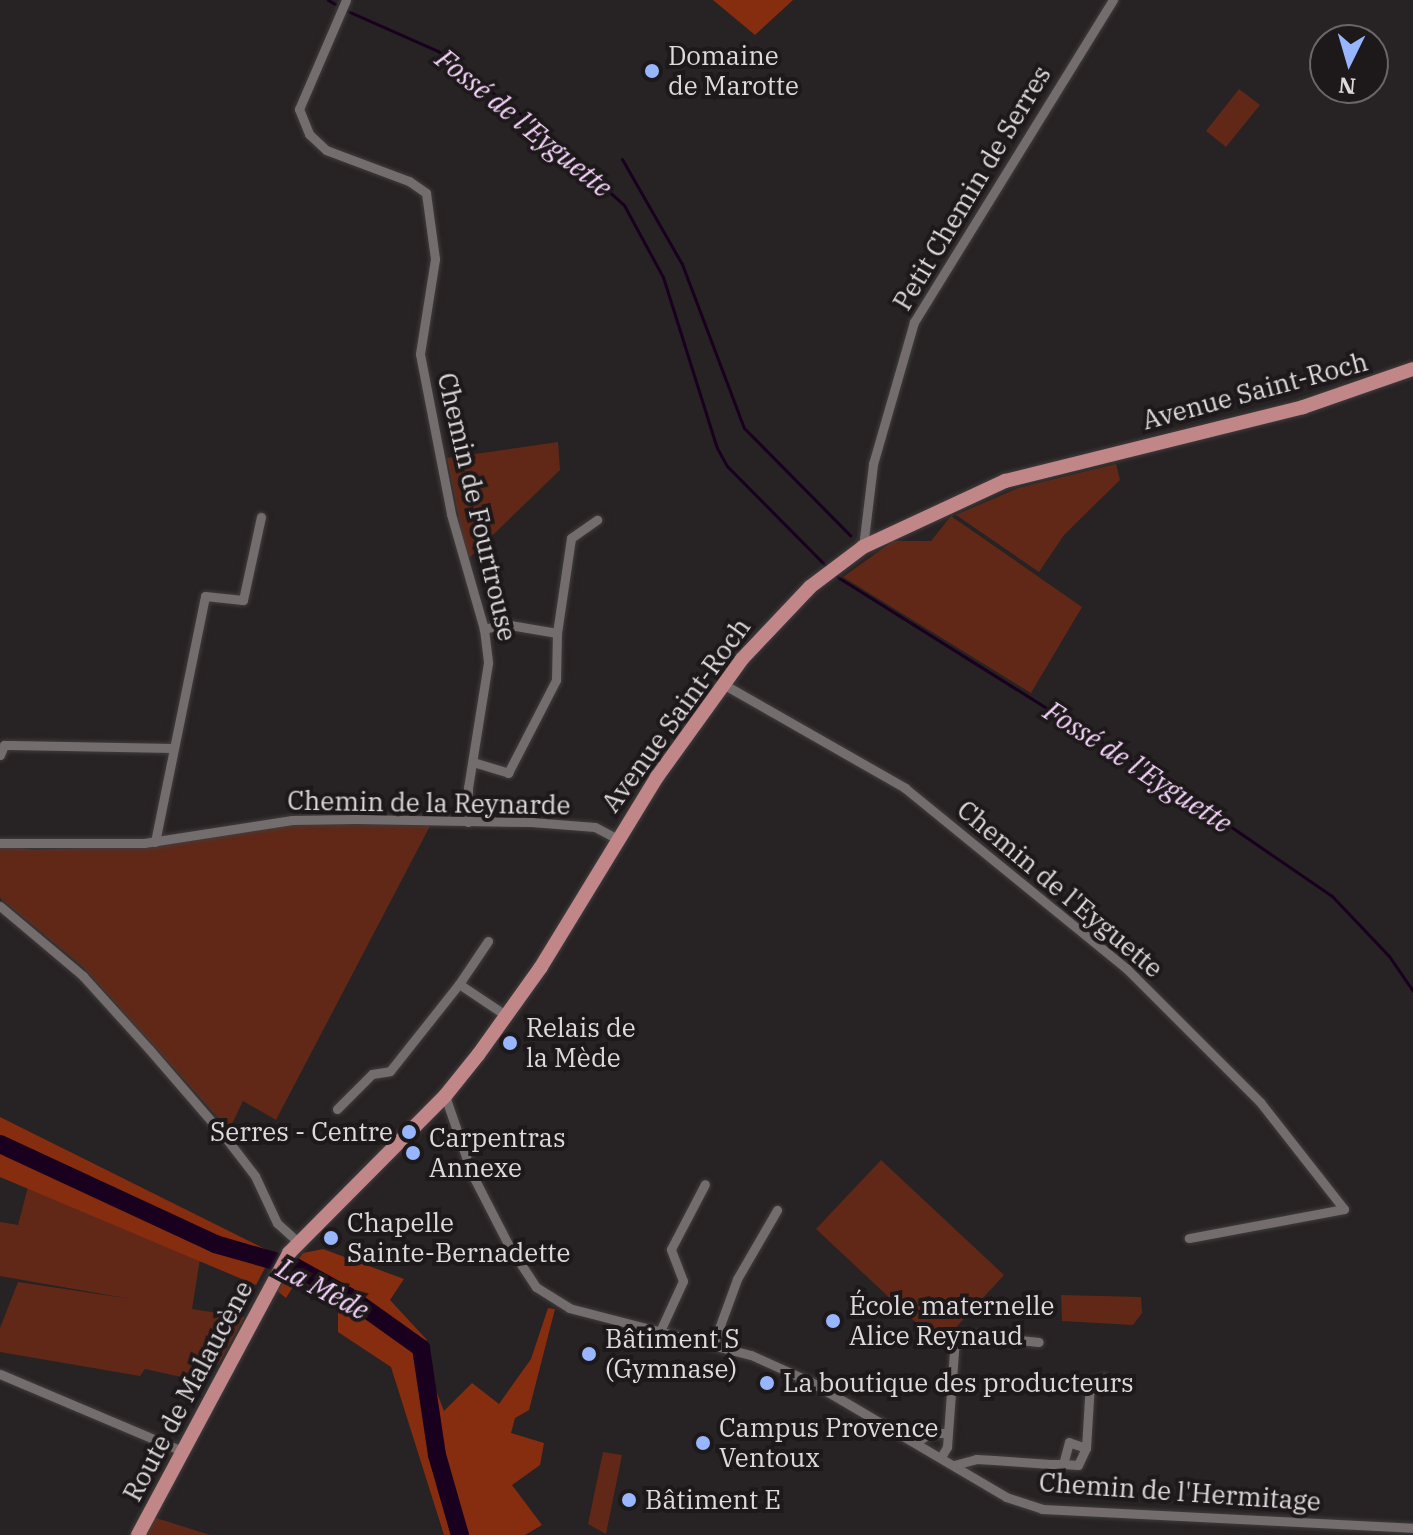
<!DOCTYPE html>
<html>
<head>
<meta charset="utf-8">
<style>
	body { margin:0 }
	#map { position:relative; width:1413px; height:1535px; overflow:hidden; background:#272223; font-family:"IBM Plex Serif",serif }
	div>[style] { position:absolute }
	.green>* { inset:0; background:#612817 }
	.forest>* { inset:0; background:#872d0f }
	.stream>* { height:3px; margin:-1.5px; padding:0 1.5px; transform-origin:1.5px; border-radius:1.5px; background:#19001e }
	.river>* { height:18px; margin:-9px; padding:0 9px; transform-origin:9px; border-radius:9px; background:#19001e }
	.roads { filter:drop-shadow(0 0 2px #413d3e) drop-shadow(0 0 2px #413d3e) }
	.street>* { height:9px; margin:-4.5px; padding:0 4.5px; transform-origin:4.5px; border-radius:4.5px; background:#736d6e }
	.primary>* { height:14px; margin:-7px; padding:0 7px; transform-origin:7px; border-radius:7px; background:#c18788 }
	.dots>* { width:22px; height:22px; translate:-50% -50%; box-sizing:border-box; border:4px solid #1d181a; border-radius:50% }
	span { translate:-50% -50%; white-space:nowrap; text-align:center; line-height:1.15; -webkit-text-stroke:8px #1d181a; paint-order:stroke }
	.poi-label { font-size:26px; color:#dedadb }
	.left { translate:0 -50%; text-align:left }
	.right { translate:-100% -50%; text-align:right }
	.street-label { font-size:26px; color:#dedadb }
	.water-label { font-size:28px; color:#f7d5fc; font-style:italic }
	.north { position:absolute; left:1309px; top:24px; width:80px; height:80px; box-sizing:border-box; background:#1d181a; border:2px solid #6a6667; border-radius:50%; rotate:185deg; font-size:22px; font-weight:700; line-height:32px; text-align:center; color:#dedadb }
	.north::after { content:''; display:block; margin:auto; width:28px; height:36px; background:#97b6fd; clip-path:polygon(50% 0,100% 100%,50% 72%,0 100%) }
</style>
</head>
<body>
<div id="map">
	<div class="green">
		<i style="clip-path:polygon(1239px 89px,1260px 105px,1226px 147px,1206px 131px)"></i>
		<i style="clip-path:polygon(558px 442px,560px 470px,467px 560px,447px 458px)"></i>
		<i style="clip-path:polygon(1116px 464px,1120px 480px,1064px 535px,1039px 572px,956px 515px,1018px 488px)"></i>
		<i style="clip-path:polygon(951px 516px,1082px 607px,1031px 693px,843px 577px,893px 541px,931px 541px)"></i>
		<i style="clip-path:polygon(291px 823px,430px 826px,276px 1120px,243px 1101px,229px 1130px,83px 967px,0 898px,0 845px,33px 850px,150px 845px)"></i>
		<i style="clip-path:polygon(881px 1160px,1004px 1275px,940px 1345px,816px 1229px)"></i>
		<i style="clip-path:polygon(28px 1187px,200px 1259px,192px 1309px,245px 1317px,218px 1365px,212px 1365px,200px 1381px,145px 1369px,140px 1376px,0 1352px,0 1328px,18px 1282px,131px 1299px,0 1276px,0 1222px,18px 1225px)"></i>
		<i style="clip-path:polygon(1061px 1295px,1141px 1297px,1142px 1313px,1133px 1325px,1062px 1321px)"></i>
		<i style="clip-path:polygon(603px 1452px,622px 1455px,606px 1534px,588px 1524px)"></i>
		<i style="clip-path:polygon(153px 1517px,210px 1535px,143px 1535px)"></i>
	</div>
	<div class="forest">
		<i style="clip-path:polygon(713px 0,793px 0,755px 35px)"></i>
		<i style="clip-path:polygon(0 1117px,273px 1253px,256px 1285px,0 1177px)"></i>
		<i style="clip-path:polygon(323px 1249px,404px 1279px,390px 1300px,427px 1340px,432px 1380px,444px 1411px,472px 1383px,499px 1404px,531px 1359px,548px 1308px,555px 1309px,529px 1410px,515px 1418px,511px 1433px,544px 1443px,540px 1465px,512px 1485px,542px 1525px,525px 1535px,444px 1535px,391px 1367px,338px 1332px,338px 1308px,294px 1285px,286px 1298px,276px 1290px,303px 1253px)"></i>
	</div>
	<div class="stream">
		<i style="left:328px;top:0;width:8px;rotate:30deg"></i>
		<i style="left:343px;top:9px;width:104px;rotate:23.9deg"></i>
		<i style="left:438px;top:51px;width:123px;rotate:37.4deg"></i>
		<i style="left:536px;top:126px;width:118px;rotate:41.9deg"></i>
		<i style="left:624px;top:205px;width:82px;rotate:61.6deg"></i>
		<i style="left:663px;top:277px;width:179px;rotate:72.5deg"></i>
		<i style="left:717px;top:448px;width:21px;rotate:61deg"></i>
		<i style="left:727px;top:466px;width:139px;rotate:45.3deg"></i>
		<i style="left:622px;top:159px;width:121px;rotate:60.3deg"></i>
		<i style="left:682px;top:264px;width:175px;rotate:69.3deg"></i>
		<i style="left:744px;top:428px;width:151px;rotate:45.3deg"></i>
		<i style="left:836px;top:576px;width:405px;rotate:32.1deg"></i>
		<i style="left:1179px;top:791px;width:186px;rotate:34.5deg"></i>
		<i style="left:1332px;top:896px;width:83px;rotate:46.5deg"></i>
		<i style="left:1389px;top:956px;width:42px;rotate:55.6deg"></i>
	</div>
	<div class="river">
		<i style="left:0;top:1144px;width:237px;rotate:24.9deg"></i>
		<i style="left:215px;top:1244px;width:83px;rotate:16deg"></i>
		<i style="left:295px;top:1267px;width:60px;rotate:28.7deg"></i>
		<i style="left:348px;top:1296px;width:90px;rotate:35.5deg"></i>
		<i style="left:421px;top:1348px;width:108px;rotate:81.5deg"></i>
		<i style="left:437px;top:1455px;width:83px;rotate:74deg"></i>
	</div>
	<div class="roads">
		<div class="street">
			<i style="left:346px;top:0;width:119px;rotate:113.3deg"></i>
			<i style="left:299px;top:109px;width:27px;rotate:68deg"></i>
			<i style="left:309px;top:134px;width:23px;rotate:43deg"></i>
			<i style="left:326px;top:150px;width:89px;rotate:20.5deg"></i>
			<i style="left:409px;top:181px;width:21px;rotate:35deg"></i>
			<i style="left:426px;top:193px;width:67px;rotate:82.2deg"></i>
			<i style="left:435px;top:259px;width:96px;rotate:99deg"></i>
			<i style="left:420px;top:354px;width:163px;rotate:79deg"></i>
			<i style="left:451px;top:514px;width:120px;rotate:74deg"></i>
			<i style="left:484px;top:629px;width:34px;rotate:83deg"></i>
			<i style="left:488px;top:663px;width:127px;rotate:99.1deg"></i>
			<i style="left:468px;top:788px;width:34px;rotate:90deg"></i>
			<i style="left:863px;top:547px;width:84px;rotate:-83.1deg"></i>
			<i style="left:873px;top:464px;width:148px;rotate:-73.9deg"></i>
			<i style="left:914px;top:322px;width:379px;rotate:-58.3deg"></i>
			<i style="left:557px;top:633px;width:96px;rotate:-81.6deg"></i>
			<i style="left:571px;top:538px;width:32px;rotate:-35deg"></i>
			<i style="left:723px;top:684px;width:210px;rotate:29.7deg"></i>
			<i style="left:905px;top:788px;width:286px;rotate:39.2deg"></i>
			<i style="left:1127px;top:969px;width:188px;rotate:45deg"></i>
			<i style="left:1260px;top:1102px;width:136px;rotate:51.9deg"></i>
			<i style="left:1344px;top:1209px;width:158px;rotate:169.4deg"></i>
			<i style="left:0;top:755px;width:11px;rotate:-68deg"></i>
			<i style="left:4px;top:745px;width:7px"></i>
			<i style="left:11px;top:745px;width:162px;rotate:1.1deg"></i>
			<i style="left:473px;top:762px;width:37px;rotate:17deg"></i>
			<i style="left:508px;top:773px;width:105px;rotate:-62.7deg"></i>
			<i style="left:556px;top:680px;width:47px;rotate:-88.8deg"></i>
			<i style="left:557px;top:633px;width:54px;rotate:-170.4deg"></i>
			<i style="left:504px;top:624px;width:21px;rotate:166deg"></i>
			<i style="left:155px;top:842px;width:251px;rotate:-78.5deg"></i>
			<i style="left:205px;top:596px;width:38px;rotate:6deg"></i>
			<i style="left:243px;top:600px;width:85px;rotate:-77.8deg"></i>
			<i style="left:0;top:843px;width:144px"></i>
			<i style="left:144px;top:843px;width:150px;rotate:-8.8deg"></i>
			<i style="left:292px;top:820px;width:63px;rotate:-0.9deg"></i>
			<i style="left:355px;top:819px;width:176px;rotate:1deg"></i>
			<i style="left:531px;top:822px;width:64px;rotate:4.5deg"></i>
			<i style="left:595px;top:827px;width:24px;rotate:28deg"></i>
			<i style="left:0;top:906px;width:109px;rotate:40.1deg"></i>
			<i style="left:83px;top:976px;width:98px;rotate:47.9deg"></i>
			<i style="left:149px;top:1049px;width:116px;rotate:49.2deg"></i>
			<i style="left:225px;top:1137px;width:49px;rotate:52.4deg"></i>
			<i style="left:255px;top:1176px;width:52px;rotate:64.9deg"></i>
			<i style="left:277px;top:1223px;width:28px;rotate:42deg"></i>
			<i style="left:459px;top:984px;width:52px;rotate:-56deg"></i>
			<i style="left:445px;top:1096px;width:83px;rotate:70.9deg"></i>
			<i style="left:472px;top:1174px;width:81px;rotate:62.8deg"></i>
			<i style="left:509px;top:1246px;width:49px;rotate:56.6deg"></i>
			<i style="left:536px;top:1287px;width:39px;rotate:32deg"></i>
			<i style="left:569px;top:1308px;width:188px;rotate:14.5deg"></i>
			<i style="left:751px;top:1355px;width:66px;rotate:24.2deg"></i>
			<i style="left:811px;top:1382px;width:226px;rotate:30.5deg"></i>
			<i style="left:1006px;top:1497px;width:38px;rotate:18deg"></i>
			<i style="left:1042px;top:1509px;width:371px;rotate:2.9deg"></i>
			<i style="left:337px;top:1109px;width:49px;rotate:-45deg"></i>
			<i style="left:372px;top:1074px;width:18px;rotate:-9deg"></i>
			<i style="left:390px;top:1071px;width:111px;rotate:-51.6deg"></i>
			<i style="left:459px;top:984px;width:58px;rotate:33.7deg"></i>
			<i style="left:661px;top:1329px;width:53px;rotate:-65.4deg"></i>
			<i style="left:683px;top:1281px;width:34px;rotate:-111deg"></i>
			<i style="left:671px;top:1249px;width:73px;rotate:-62.4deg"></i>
			<i style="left:714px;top:1342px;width:67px;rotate:-69.9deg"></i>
			<i style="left:737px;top:1279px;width:80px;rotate:-59.9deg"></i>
			<i style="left:0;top:1374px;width:198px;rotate:22.9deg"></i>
			<i style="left:917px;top:1442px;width:16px;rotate:-35deg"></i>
			<i style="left:930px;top:1433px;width:18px"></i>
			<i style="left:1086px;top:1448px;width:65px;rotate:-86.5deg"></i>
			<i style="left:1090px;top:1383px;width:15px;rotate:-20deg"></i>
			<i style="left:941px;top:1457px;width:12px;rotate:-59deg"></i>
			<i style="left:947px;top:1447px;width:108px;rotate:-85.8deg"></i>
			<i style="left:955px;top:1339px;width:9px;rotate:-36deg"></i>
			<i style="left:962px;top:1334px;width:77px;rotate:5.9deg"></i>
			<i style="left:954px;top:1465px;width:23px;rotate:-15deg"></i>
			<i style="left:976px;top:1459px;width:18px;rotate:3deg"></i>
			<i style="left:994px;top:1460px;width:56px;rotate:4.1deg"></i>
			<i style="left:1050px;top:1464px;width:13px"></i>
			<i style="left:1063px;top:1464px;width:15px;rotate:4deg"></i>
			<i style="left:1078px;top:1465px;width:19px;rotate:-65deg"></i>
			<i style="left:1086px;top:1448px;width:18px;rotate:-161deg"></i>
			<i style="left:1069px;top:1442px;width:23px;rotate:105deg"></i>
		</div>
		<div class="primary">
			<i style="left:138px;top:1535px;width:320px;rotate:-61.8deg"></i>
			<i style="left:289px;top:1253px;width:221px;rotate:-45.2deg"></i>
			<i style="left:445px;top:1096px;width:53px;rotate:-51.2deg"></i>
			<i style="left:478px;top:1055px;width:108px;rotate:-54.4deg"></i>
			<i style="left:541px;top:967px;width:223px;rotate:-58.6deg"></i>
			<i style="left:657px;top:777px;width:145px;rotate:-54.2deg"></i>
			<i style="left:742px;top:659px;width:99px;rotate:-46.6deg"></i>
			<i style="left:810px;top:587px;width:66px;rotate:-37deg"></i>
			<i style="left:863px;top:547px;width:157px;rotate:-24.9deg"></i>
			<i style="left:1005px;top:481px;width:307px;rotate:-13.9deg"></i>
			<i style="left:1303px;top:407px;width:116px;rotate:-19.1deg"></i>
		</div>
	</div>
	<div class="dots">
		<i style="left:652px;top:71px;background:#97b6fd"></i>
		<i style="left:510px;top:1043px;background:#97b6fd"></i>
		<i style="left:409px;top:1132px;background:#97b6fd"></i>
		<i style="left:413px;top:1153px;background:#97b6fd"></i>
		<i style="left:331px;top:1238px;background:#97b6fd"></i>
		<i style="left:833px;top:1321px;background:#97b6fd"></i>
		<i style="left:589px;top:1354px;background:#97b6fd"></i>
		<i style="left:767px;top:1383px;background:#97b6fd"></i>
		<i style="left:703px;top:1443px;background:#97b6fd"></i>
		<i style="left:629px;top:1500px;background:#97b6fd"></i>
	</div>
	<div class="poi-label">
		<span class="left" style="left:668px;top:71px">Domaine<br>de Marotte</span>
		<span class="left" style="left:526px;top:1043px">Relais de<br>la Mède</span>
		<span class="right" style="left:393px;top:1132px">Serres - Centre</span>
		<span class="left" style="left:429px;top:1153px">Carpentras<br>Annexe</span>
		<span class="left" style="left:347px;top:1238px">Chapelle<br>Sainte-Bernadette</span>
		<span class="left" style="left:849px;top:1321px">École maternelle<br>Alice Reynaud</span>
		<span class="left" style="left:605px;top:1354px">Bâtiment S<br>(Gymnase)</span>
		<span class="left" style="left:783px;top:1383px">La boutique des producteurs</span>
		<span class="left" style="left:719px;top:1443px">Campus Provence<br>Ventoux</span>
		<span class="left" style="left:645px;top:1500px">Bâtiment E</span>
	</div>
	<div class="street-label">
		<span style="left:972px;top:188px;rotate:-59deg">Petit Chemin de Serres</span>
		<span style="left:1255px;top:391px;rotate:-15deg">Avenue Saint-Roch</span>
		<span style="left:477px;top:507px;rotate:77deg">Chemin de Fourtrouse</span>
		<span style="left:676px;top:715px;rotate:-54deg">Avenue Saint-Roch</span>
		<span style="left:429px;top:803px;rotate:1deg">Chemin de la Reynarde</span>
		<span style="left:1060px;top:889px;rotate:40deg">Chemin de l'Eyguette</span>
		<span style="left:188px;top:1391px;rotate:-62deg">Route de Malaucène</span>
		<span style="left:1180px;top:1492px;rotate:4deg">Chemin de l'Hermitage</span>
	</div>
	<div class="water-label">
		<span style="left:524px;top:123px;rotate:39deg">Fossé de l'Eyguette</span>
		<span style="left:1138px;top:767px;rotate:33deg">Fossé de l'Eyguette</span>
		<span style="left:323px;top:1289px;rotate:28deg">La Mède</span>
	</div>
	<div class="north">N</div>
</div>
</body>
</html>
